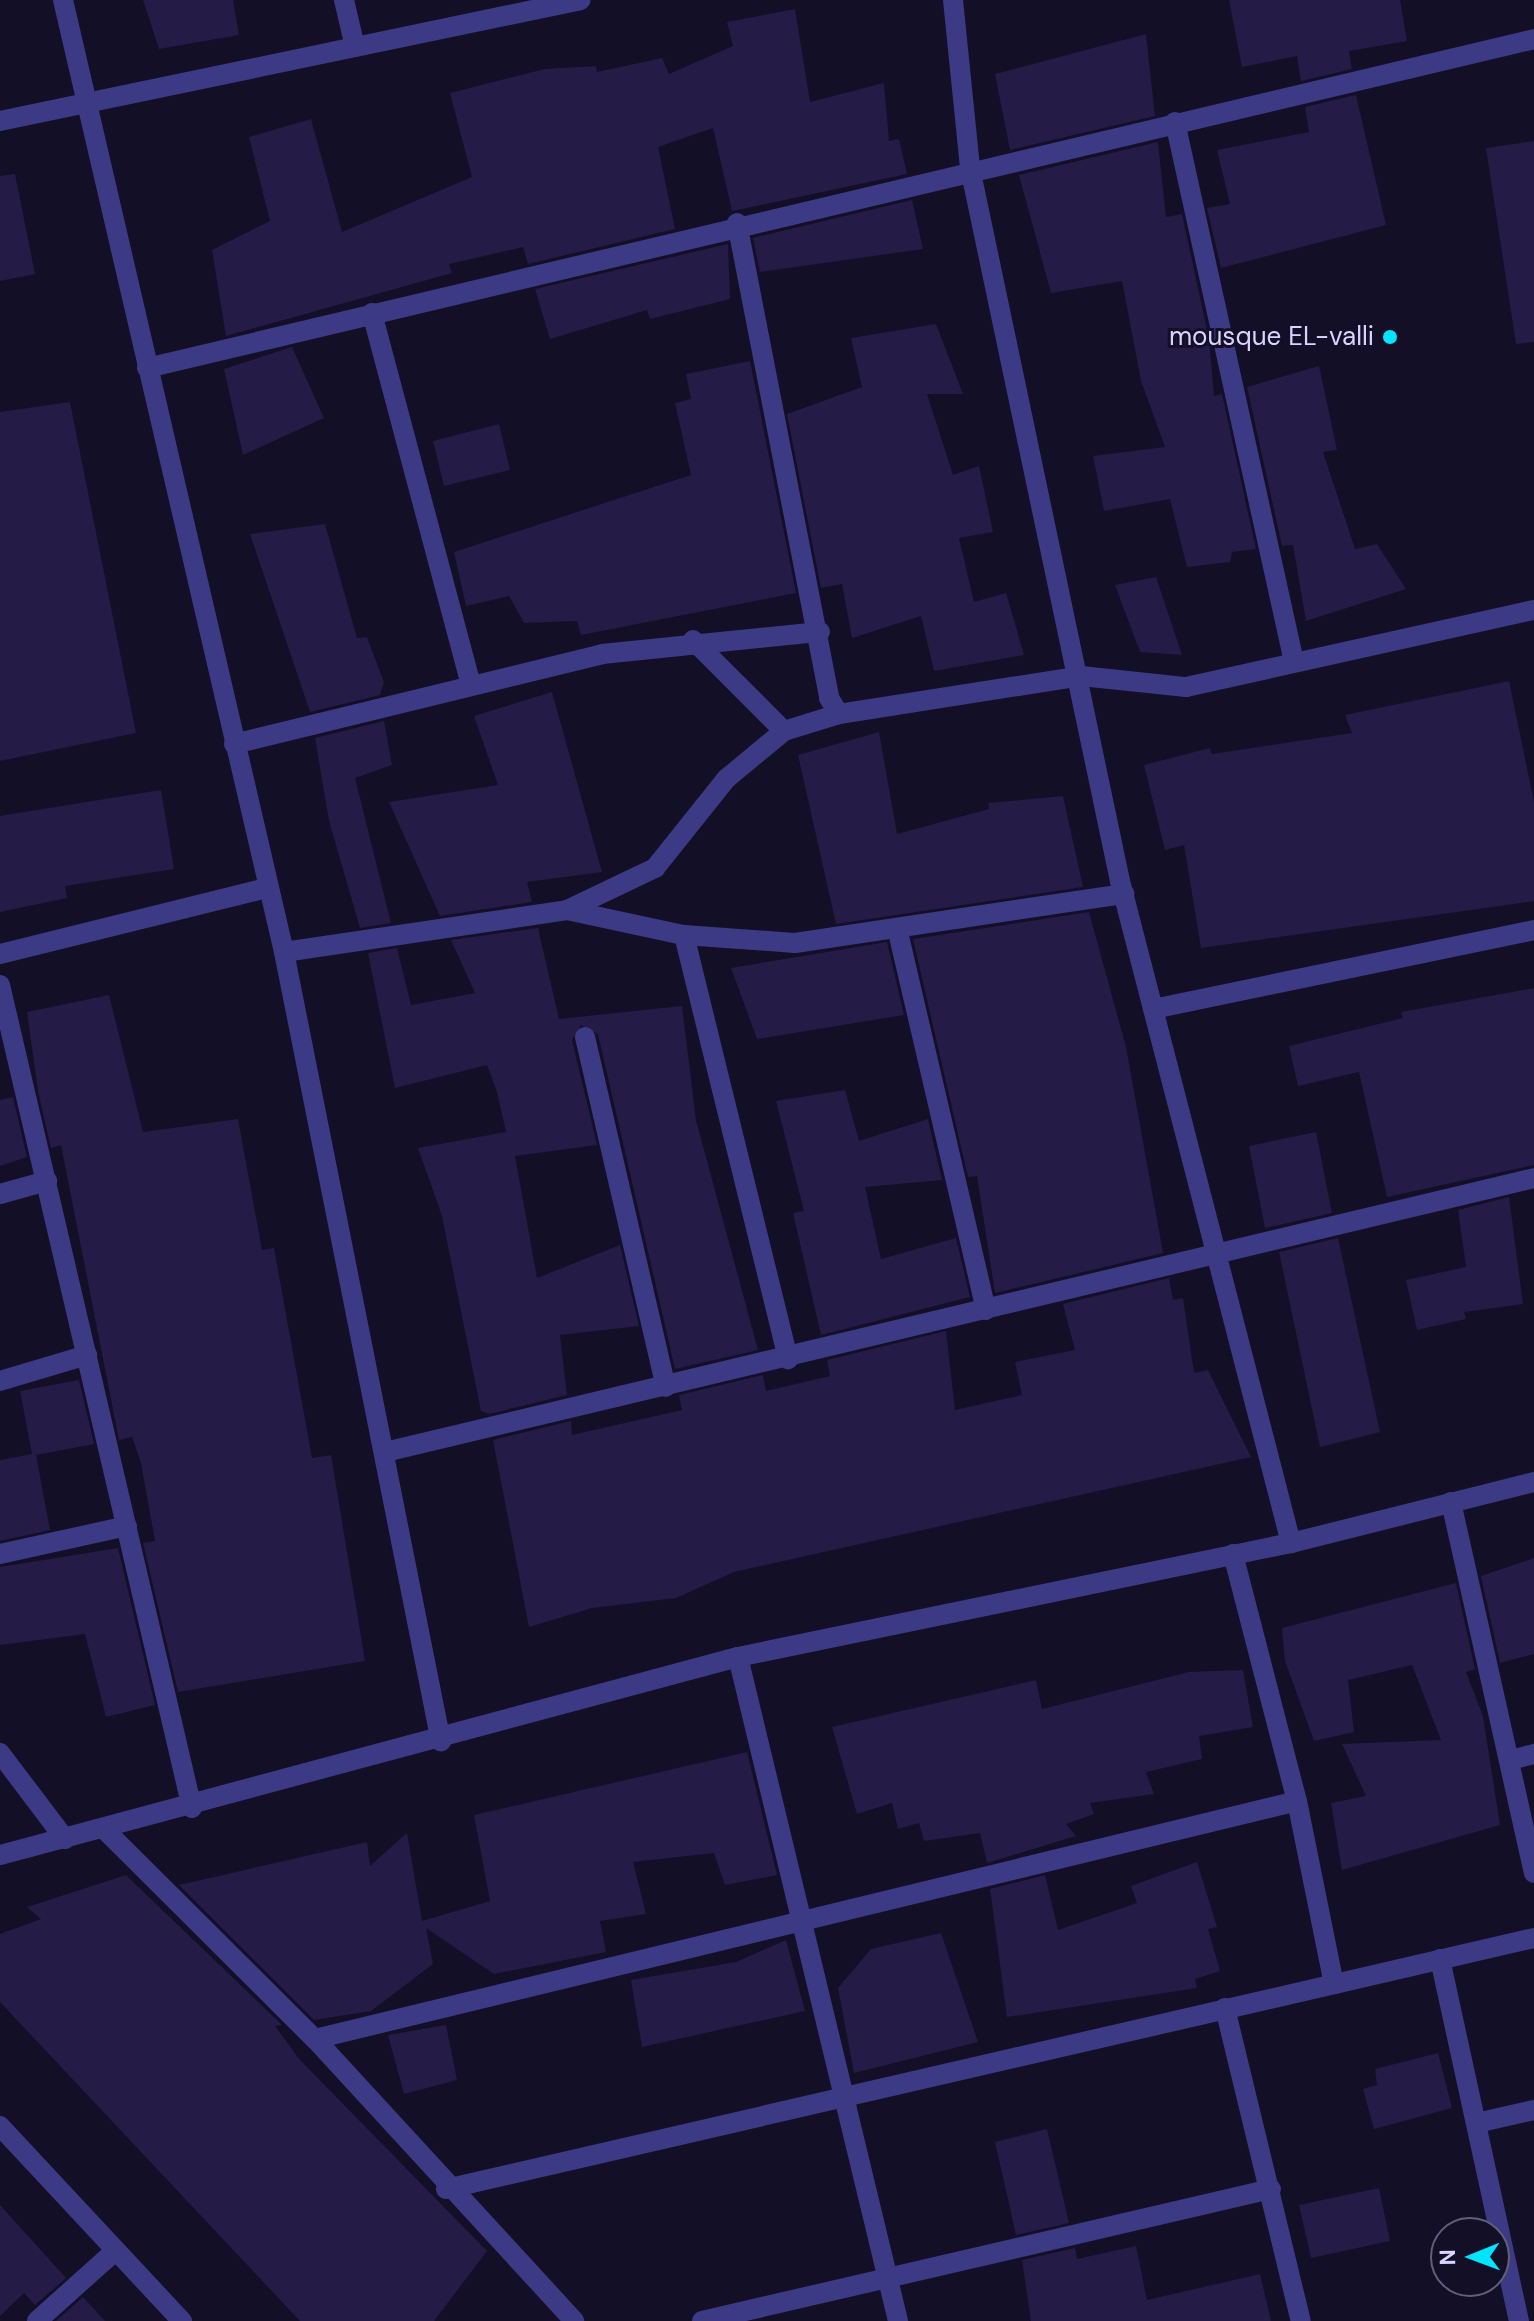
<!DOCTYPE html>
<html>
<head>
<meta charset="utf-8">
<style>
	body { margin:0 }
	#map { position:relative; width:1534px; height:2321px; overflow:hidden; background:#130f26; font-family:"DM Sans",sans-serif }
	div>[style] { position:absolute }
	.building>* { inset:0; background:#241b47 }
	.minor>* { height:20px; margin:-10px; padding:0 10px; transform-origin:10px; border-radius:10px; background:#3d3a85 }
	.dots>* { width:22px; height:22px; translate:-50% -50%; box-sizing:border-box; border:4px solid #130f26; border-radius:50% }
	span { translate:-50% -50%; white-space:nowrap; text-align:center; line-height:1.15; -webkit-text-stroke:6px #130f26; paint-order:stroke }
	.poi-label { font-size:26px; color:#d9d4ff }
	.right { translate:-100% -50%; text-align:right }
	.north { position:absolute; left:1430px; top:2217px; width:80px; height:80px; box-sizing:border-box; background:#130f26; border:2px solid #625e7d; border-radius:50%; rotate:269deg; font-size:22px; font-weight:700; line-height:32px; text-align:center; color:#d9d4ff }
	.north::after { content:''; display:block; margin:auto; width:28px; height:36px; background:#00e5ff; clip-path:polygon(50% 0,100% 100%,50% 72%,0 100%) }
</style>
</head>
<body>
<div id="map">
	<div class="building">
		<i style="clip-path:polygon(143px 0,233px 0,239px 35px,159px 49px)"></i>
		<i style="clip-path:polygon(1229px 0,1400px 0,1407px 41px,1349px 51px,1352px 69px,1301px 81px,1297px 56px,1242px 67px)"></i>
		<i style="clip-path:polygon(795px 9px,810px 102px,884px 83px,889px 141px,899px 139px,907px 174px,732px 211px,713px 128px,658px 147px,675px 229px,528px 264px,523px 247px,449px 264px,452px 273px,226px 336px,212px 250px,270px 221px,249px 137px,311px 119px,342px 232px,472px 177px,450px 93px,545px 69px,596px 66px,597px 72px,662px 58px,669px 74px,733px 46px,727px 22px)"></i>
		<i style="clip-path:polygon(1146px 34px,1155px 116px,1010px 150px,995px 74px)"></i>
		<i style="clip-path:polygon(1356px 95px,1386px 225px,1221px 268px,1207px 208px,1230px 204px,1217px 150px,1309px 132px,1305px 107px)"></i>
		<i style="clip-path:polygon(1534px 141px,1534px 342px,1516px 344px,1486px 148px)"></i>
		<i style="clip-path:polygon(1158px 142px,1166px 217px,1182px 214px,1209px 339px,1214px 396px,1222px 394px,1256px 549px,1232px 552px,1230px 562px,1187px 567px,1170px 499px,1104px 511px,1093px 456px,1165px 447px,1141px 381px,1122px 281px,1051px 293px,1019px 175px)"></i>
		<i style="clip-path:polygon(15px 174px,35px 274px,0 281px,0 176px)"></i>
		<i style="clip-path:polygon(912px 200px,923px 249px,760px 272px,753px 238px)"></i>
		<i style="clip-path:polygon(728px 244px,730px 299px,650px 319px,647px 310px,550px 339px,535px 289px)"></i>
		<i style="clip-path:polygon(936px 324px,963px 394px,927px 394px,953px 475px,979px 466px,993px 532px,959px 538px,974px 602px,1006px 593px,1024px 655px,934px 671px,921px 616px,852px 638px,842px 584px,821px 588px,787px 414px,862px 387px,851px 338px)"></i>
		<i style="clip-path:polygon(292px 347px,324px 418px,243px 455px,224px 369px)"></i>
		<i style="clip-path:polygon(750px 361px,796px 593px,581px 635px,577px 621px,524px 623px,509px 596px,466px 606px,454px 552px,691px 475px,675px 403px,691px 399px,686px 374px)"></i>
		<i style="clip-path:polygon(1319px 366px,1337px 450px,1323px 452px,1355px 549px,1377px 544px,1406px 589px,1306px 621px,1293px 545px,1282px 546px,1247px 387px)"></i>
		<i style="clip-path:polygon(70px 402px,136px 733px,0 761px,0 412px)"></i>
		<i style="clip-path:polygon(499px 424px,510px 470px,444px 486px,433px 441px)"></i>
		<i style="clip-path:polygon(325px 524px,357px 638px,367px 637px,384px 682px,380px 695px,310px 712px,250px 534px)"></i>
		<i style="clip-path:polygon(1156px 577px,1182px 655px,1140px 652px,1115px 585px)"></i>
		<i style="clip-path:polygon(1509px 681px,1534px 802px,1534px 901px,1201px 948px,1184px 845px,1165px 850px,1144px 765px,1210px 748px,1212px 754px,1352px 733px,1345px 715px)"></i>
		<i style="clip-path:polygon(552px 692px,602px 872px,527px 882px,532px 902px,440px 916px,389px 802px,498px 785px,474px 716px)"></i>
		<i style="clip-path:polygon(384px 721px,392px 765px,355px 778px,391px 923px,360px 928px,329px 821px,315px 738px)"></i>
		<i style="clip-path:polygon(879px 732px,897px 834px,989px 809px,988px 803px,1063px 796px,1083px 887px,836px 924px,798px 755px)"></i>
		<i style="clip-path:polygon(161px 790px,174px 869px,65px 886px,67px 898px,0 912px,0 816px)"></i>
		<i style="clip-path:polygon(1089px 912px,1126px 1047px,1163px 1253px,995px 1293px,977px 1176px,968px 1177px,913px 939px)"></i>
		<i style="clip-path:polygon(538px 928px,559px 1019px,682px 1006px,696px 1120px,758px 1350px,675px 1369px,598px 1034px,581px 1025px,572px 1040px,597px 1145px,515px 1156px,537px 1278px,620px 1245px,639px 1326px,560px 1335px,567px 1395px,489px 1414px,481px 1411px,442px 1216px,418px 1148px,506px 1132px,497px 1092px,487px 1065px,395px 1088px,368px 953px,397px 948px,411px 1005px,475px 993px,451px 940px)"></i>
		<i style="clip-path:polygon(887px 942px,904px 1015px,757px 1039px,731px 968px)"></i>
		<i style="clip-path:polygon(1534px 988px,1534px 1165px,1387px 1197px,1359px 1072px,1298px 1086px,1289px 1046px,1403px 1018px,1401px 1012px)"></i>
		<i style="clip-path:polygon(109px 995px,143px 1132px,238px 1119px,262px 1250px,274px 1248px,312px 1458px,331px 1455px,365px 1661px,178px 1692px,143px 1543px,155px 1541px,141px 1463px,132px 1437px,119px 1440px,61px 1145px,51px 1148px,38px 1091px,27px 1012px)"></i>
		<i style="clip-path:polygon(845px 1090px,859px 1141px,928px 1119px,942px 1180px,865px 1187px,881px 1259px,956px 1238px,970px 1297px,821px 1335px,793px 1213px,804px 1211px,776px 1101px)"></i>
		<i style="clip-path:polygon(13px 1097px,27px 1157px,0 1166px,0 1100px)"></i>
		<i style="clip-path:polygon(1316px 1132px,1332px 1213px,1265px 1228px,1249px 1146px)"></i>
		<i style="clip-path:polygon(1509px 1197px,1523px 1304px,1464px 1312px,1466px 1319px,1417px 1330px,1406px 1280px,1466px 1267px,1458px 1210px)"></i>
		<i style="clip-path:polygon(1338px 1238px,1380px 1432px,1320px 1447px,1279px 1252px)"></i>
		<i style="clip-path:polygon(1169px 1278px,1173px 1300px,1183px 1298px,1194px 1373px,1208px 1370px,1251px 1457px,734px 1572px,676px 1598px,592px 1608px,529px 1627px,493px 1440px,571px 1421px,572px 1435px,682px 1410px,679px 1395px,763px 1375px,766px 1391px,830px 1376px,827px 1360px,946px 1331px,955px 1410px,1022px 1395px,1015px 1362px,1075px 1350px,1063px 1304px)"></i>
		<i style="clip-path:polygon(79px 1380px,94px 1444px,36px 1455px,50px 1530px,0 1541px,0 1460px,32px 1454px,20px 1391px)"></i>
		<i style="clip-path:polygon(118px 1548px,155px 1705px,106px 1717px,85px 1634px,0 1645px,0 1567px)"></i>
		<i style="clip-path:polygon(1534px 1558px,1534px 1654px,1500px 1663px,1481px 1576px)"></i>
		<i style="clip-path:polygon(1456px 1583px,1475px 1669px,1466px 1672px,1483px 1716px,1500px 1825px,1342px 1870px,1331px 1803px,1366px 1796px,1342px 1744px,1441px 1740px,1412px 1665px,1348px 1680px,1354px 1732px,1314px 1741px,1285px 1661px,1282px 1628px)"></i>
		<i style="clip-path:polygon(1243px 1670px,1253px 1727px,1199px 1736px,1202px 1759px,1146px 1772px,1154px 1794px,1090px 1803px,1094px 1814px,1066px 1824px,1076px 1836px,987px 1863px,980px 1833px,924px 1841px,919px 1823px,898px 1829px,892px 1803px,857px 1814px,832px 1727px,1036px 1680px,1042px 1709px,1189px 1672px)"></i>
		<i style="clip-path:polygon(747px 1752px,777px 1875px,725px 1885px,714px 1853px,633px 1862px,646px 1914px,600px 1921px,606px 1952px,494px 1974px,426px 1928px,433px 1964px,371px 2011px,314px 2020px,179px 1885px,367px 1842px,370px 1866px,407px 1833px,422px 1921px,490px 1901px,474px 1815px)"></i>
		<i style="clip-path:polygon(1197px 1862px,1217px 1927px,1208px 1929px,1220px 1971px,1195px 1979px,1197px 1988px,1007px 2017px,990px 1889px,1045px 1875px,1058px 1930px,1137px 1903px,1131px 1886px)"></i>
		<i style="clip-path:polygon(126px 1875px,282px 2025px,275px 2026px,300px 2060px,487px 2251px,434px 2321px,300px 2321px,0 2002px,0 1934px,41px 1919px,27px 1907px)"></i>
		<i style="clip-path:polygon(941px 1933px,978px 2042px,854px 2073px,838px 1988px,871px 1949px)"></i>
		<i style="clip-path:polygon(786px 1940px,805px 2011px,642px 2047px,631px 1980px,736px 1962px)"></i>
		<i style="clip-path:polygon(446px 2025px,457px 2080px,404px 2094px,388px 2035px)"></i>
		<i style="clip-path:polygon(1438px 2053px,1452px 2108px,1374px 2129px,1363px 2089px,1377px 2085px,1375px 2069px)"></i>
		<i style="clip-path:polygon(1047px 2129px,1069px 2223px,1016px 2235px,995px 2142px)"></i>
		<i style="clip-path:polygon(1379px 2188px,1390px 2241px,1311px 2258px,1299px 2205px)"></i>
		<i style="clip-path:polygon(0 2205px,66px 2278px,35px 2305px,24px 2293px,0 2316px)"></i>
		<i style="clip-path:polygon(1136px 2246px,1147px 2300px,1260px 2274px,1271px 2321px,1031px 2321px,1022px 2260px,1075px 2248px,1077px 2259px)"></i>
		<i style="clip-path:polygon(83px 2297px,105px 2321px,56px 2321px)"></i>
	</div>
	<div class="minor">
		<i style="left:63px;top:0;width:977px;rotate:76.93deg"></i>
		<i style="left:284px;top:952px;width:805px;rotate:78.76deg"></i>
		<i style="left:344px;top:0;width:48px;rotate:76.8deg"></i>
		<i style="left:953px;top:0;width:169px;rotate:84.2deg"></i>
		<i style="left:970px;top:168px;width:729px;rotate:78.12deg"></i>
		<i style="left:1120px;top:881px;width:684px;rotate:75.52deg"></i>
		<i style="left:0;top:121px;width:593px;rotate:-11.76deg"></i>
		<i style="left:1175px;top:122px;width:553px;rotate:77.57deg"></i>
		<i style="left:737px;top:223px;width:484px;rotate:79deg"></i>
		<i style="left:829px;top:698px;width:19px;rotate:58deg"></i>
		<i style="left:372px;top:313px;width:382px;rotate:75.1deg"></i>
		<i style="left:147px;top:368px;width:1425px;rotate:-13.34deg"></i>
		<i style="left:693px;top:640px;width:129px;rotate:45deg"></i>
		<i style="left:234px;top:744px;width:379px;rotate:-13.7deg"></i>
		<i style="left:602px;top:654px;width:219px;rotate:-5.8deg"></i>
		<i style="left:567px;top:910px;width:98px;rotate:-25.5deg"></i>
		<i style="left:655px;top:868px;width:114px;rotate:-51.4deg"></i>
		<i style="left:726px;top:779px;width:75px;rotate:-39.6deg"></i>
		<i style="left:784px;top:731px;width:58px;rotate:-17.2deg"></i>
		<i style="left:839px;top:714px;width:245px;rotate:-8.9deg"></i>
		<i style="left:1081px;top:676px;width:106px;rotate:6deg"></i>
		<i style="left:1186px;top:687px;width:356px;rotate:-12.5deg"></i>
		<i style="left:898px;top:932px;width:388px;rotate:76.9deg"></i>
		<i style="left:684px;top:935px;width:437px;rotate:76.2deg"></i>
		<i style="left:284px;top:952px;width:286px;rotate:-8.4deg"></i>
		<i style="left:567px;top:910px;width:120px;rotate:12.1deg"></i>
		<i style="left:684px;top:935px;width:111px;rotate:4.1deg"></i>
		<i style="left:795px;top:943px;width:333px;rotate:-8.5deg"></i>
		<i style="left:0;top:954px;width:275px;rotate:-13.9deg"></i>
		<i style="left:0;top:985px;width:845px;rotate:76.87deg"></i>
		<i style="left:1153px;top:1009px;width:389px;rotate:-11.7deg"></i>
		<i style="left:585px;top:1037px;width:359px;rotate:77deg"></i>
		<i style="left:0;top:1194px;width:49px;rotate:-15.5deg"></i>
		<i style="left:0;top:1381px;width:91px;rotate:-16.6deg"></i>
		<i style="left:385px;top:1452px;width:1181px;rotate:-13.41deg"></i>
		<i style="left:1451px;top:1502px;width:380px;rotate:77.4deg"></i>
		<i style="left:0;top:1554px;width:130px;rotate:-12.4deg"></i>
		<i style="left:1233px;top:1554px;width:255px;rotate:75.5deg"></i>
		<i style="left:1297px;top:1801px;width:187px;rotate:78.6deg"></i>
		<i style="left:738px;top:1657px;width:683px;rotate:76.45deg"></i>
		<i style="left:0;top:1753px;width:108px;rotate:52.9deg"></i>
		<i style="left:1511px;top:1760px;width:24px;rotate:-15deg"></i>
		<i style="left:104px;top:1829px;width:298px;rotate:44.9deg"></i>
		<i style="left:315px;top:2039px;width:383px;rotate:47.4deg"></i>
		<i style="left:0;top:1855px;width:764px;rotate:-15.02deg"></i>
		<i style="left:738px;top:1657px;width:565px;rotate:-11.65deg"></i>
		<i style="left:1291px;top:1543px;width:251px;rotate:-14.1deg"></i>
		<i style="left:1440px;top:1959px;width:371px;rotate:77.7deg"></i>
		<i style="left:1225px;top:2008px;width:322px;rotate:76.4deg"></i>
		<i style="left:315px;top:2039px;width:1010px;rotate:-13.62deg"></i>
		<i style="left:1481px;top:2122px;width:54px;rotate:-12.8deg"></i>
		<i style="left:0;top:2126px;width:267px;rotate:47deg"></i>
		<i style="left:446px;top:2189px;width:1117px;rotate:-12.99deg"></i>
		<i style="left:37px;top:2321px;width:103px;rotate:-41.9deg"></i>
		<i style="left:702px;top:2321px;width:584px;rotate:-13.06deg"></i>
	</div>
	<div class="dots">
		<i style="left:1390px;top:337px;background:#00e5ff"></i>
	</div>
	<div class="poi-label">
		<span class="right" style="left:1374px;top:337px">mousque EL-valli</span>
	</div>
	<div class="north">N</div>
</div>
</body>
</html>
